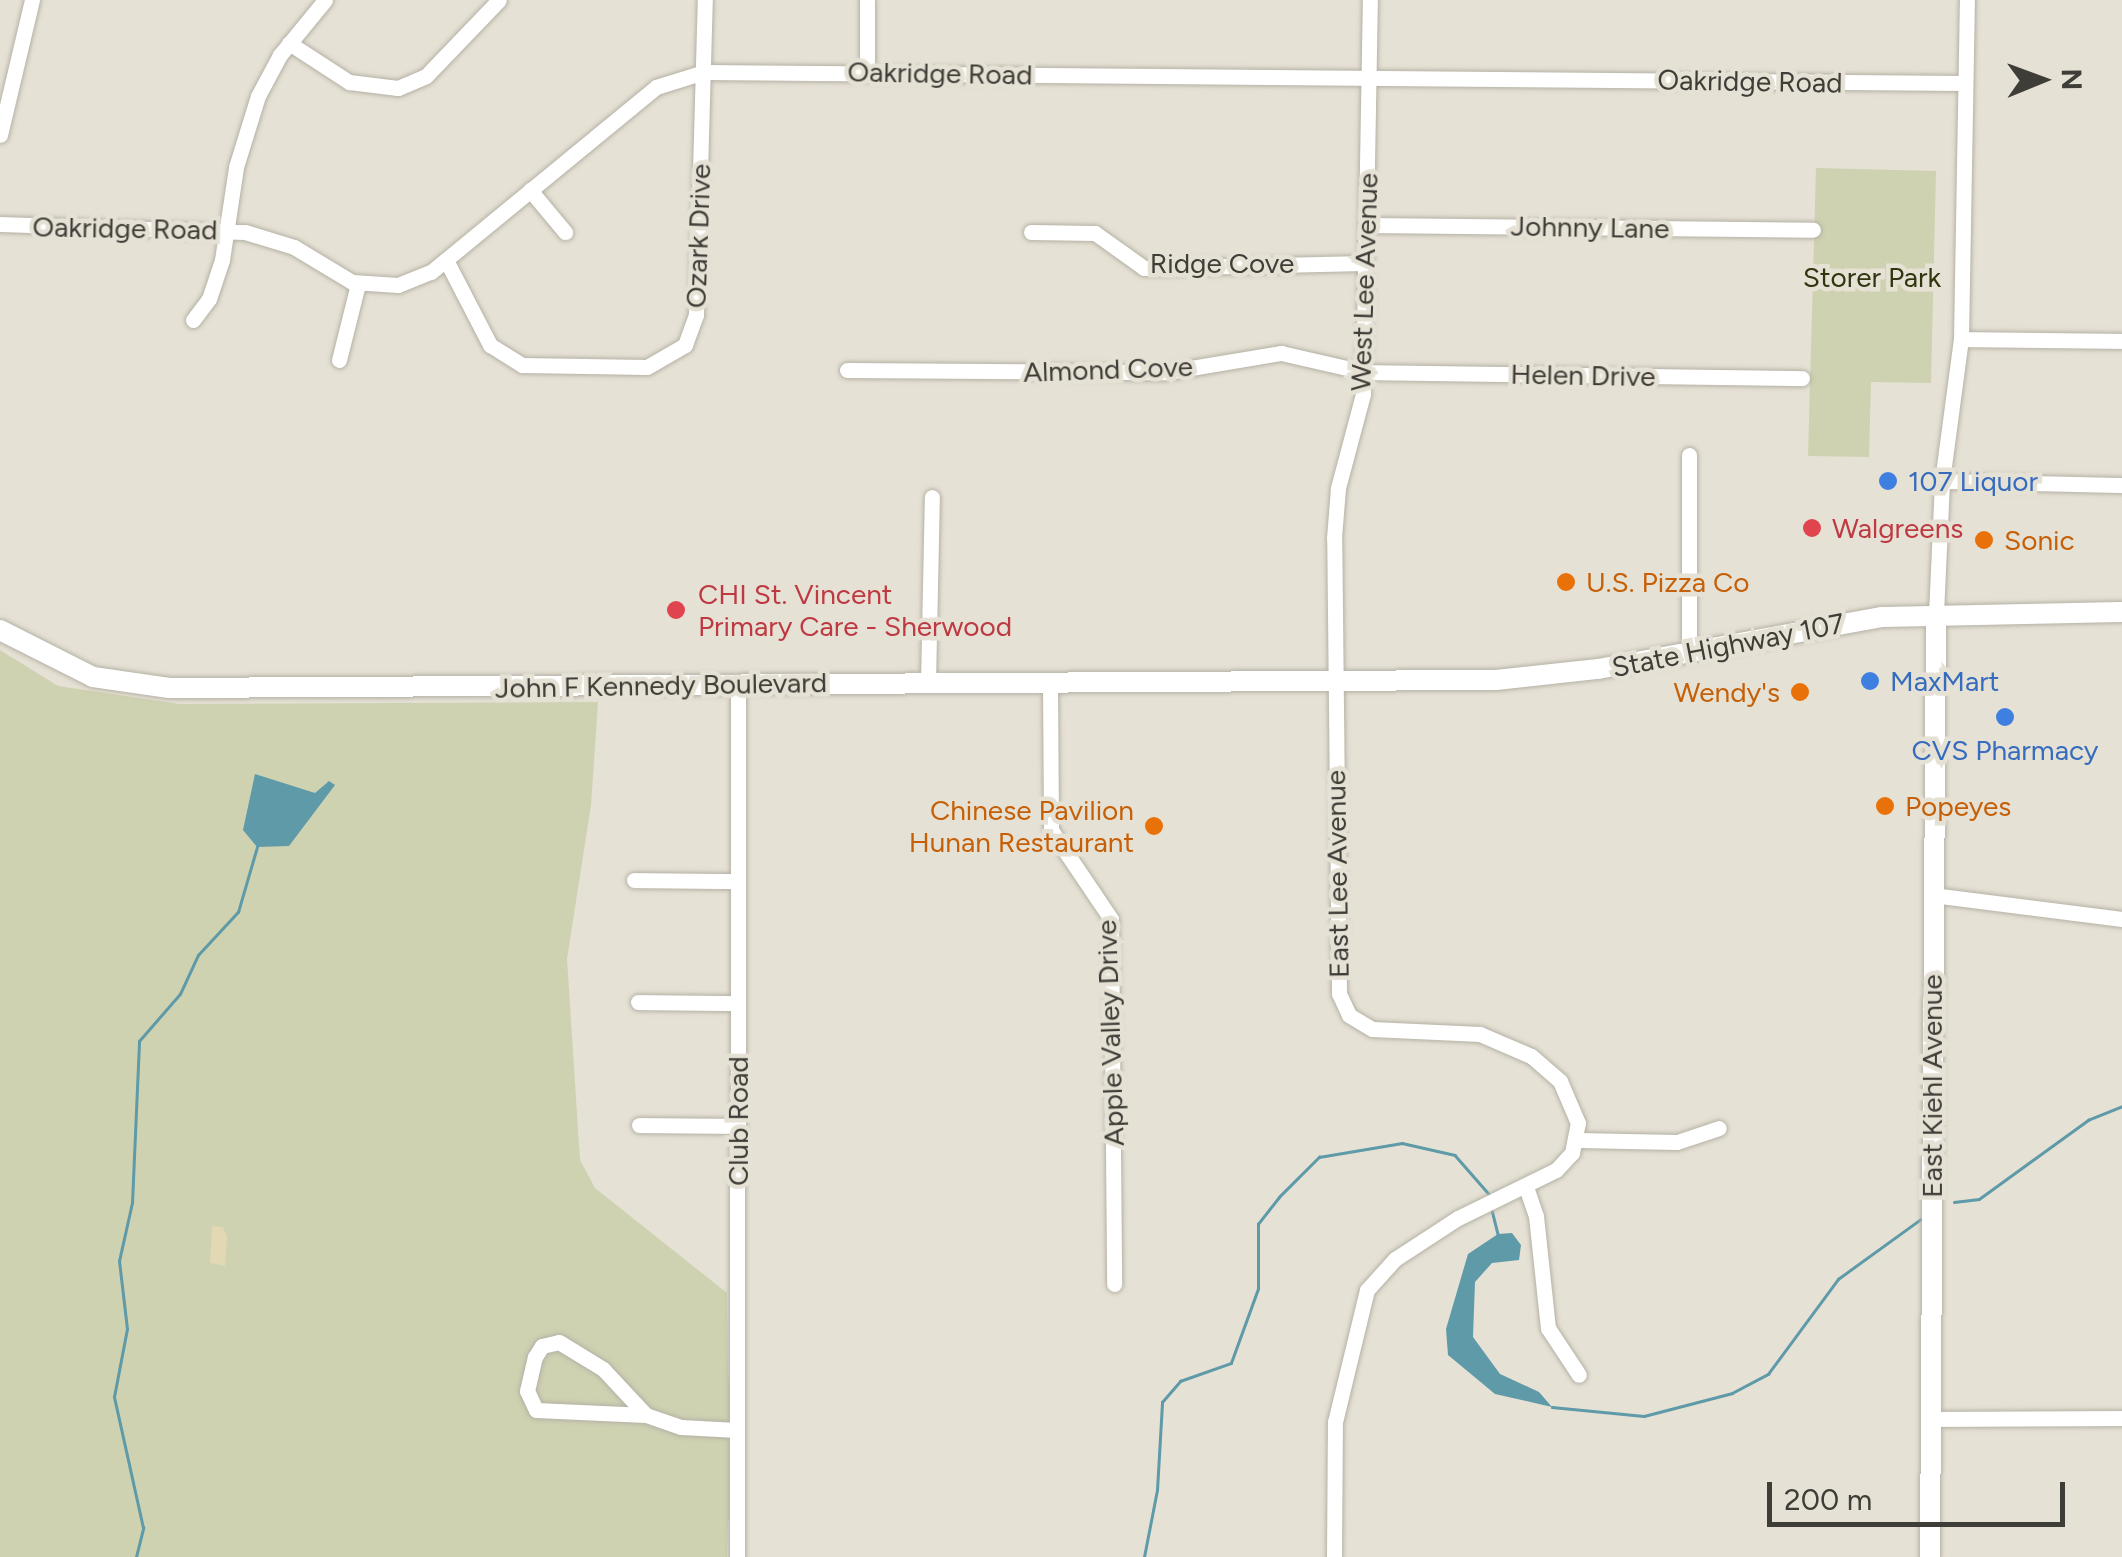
<!DOCTYPE html>
<html>
<head>
<meta charset="utf-8">
<style>
	body { margin:0 }
	#map { position:relative; width:2122px; height:1557px; overflow:hidden; background:#e6e1d5; font-family:Figtree,sans-serif }
	div>[style] { position:absolute }
	.green>* { inset:0; background:#ced2b1 }
	.sand>* { inset:0; background:#e2d8b3 }
	.water>* { inset:0; background:#5e9aa8 }
	.stream>* { height:2.5px; margin:-1.25px; padding:0 1.25px; transform-origin:1.25px; border-radius:1.25px; background:#5e9aa8 }
	.roads { filter:drop-shadow(0 0 2px #b5b1a5) drop-shadow(0 0 2px #b5b1a5) }
	.minor>* { height:15px; margin:-7.5px; padding:0 7.5px; transform-origin:7.5px; border-radius:7.5px; background:#fff }
	.major>* { height:20px; margin:-10px; padding:0 10px; transform-origin:10px; border-radius:10px; background:#fff }
	.dots>* { width:28px; height:28px; translate:-50% -50%; box-sizing:border-box; border:5px solid #e6e1d5; border-radius:50% }
	span { translate:-50% -50%; white-space:nowrap; text-align:center; line-height:1.15; -webkit-text-stroke:9px #e6e1d5; paint-order:stroke }
	.street-label { font-size:28px; color:#3f3d38 }
	.park-label { font-size:28px; color:#32350f }
	.shop-label { font-size:28px; color:#366cbe }
	.left { translate:0 -50%; text-align:left }
	.health-label { font-size:28px; color:#be3a42 }
	.food-label { font-size:28px; color:#c56008 }
	.right { translate:-100% -50%; text-align:right }
	.north { position:absolute; left:1992px; top:30px; width:100px; height:100px; -webkit-text-stroke:8px #e6e1d5; paint-order:stroke; rotate:89deg; font-size:28px; font-weight:700; line-height:40px; text-align:center; color:#3f3d38 }
	.north::after { content:''; display:block; margin:auto; width:35px; height:45px; background:#3f3d38; clip-path:polygon(50% 0,100% 100%,50% 72%,0 100%) }
	.scale { position:absolute; left:1767px; top:1482px; width:298px; height:45px; box-sizing:border-box; border:5px solid #3f3d38; border-top:0; padding-left:12px; font-size:30px; line-height:35px; white-space:nowrap; color:#3f3d38; -webkit-text-stroke:8px #e6e1d5; paint-order:stroke }
</style>
</head>
<body>
<div id="map">
	<div class="green">
		<i style="clip-path:polygon(1816px 168px,1936px 171px,1931px 383px,1871px 382px,1869px 457px,1808px 456px)"></i>
		<i style="clip-path:polygon(0 650px,58px 686px,179px 704px,598px 702px,591px 805px,567px 959px,580px 1160px,595px 1188px,727px 1293px,728px 1372px,737px 1430px,737px 1511px,728px 1521px,727px 1557px,0 1557px)"></i>
	</div>
	<div class="sand">
		<i style="clip-path:polygon(212px 1226px,223px 1227px,227px 1237px,225px 1266px,210px 1263px)"></i>
	</div>
	<div class="water">
		<i style="clip-path:polygon(255px 774px,315px 793px,329px 781px,335px 785px,289px 846px,257px 847px,243px 830px)"></i>
		<i style="clip-path:polygon(1512px 1233px,1521px 1245px,1519px 1260px,1492px 1263px,1475px 1282px,1473px 1337px,1500px 1374px,1539px 1392px,1552px 1407px,1495px 1394px,1448px 1355px,1446px 1329px,1468px 1254px,1498px 1234px)"></i>
	</div>
	<div class="stream">
		<i style="left:1954px;top:1202px;width:25px;rotate:-7deg"></i>
		<i style="left:1979px;top:1199px;width:135px;rotate:-35.9deg"></i>
		<i style="left:2088px;top:1120px;width:37px;rotate:-22deg"></i>
		<i style="left:1491px;top:1206px;width:29px;rotate:76deg"></i>
		<i style="left:1552px;top:1407px;width:92px;rotate:5.6deg"></i>
		<i style="left:1644px;top:1416px;width:91px;rotate:-14.6deg"></i>
		<i style="left:1732px;top:1393px;width:41px;rotate:-27.8deg"></i>
		<i style="left:1768px;top:1374px;width:118px;rotate:-53.6deg"></i>
		<i style="left:1838px;top:1279px;width:102px;rotate:-35.9deg"></i>
		<i style="left:136px;top:1557px;width:30px;rotate:-76deg"></i>
		<i style="left:143px;top:1528px;width:134px;rotate:-102.5deg"></i>
		<i style="left:114px;top:1397px;width:69px;rotate:-79.2deg"></i>
		<i style="left:127px;top:1329px;width:68px;rotate:-96.7deg"></i>
		<i style="left:119px;top:1261px;width:59px;rotate:-77.4deg"></i>
		<i style="left:132px;top:1203px;width:162px;rotate:-87.5deg"></i>
		<i style="left:139px;top:1041px;width:62px;rotate:-48.9deg"></i>
		<i style="left:180px;top:994px;width:43px;rotate:-65.2deg"></i>
		<i style="left:198px;top:955px;width:59px;rotate:-47.1deg"></i>
		<i style="left:238px;top:912px;width:68px;rotate:-73.7deg"></i>
		<i style="left:1144px;top:1557px;width:68px;rotate:-79deg"></i>
		<i style="left:1157px;top:1490px;width:88px;rotate:-86.7deg"></i>
		<i style="left:1162px;top:1402px;width:28px;rotate:-49deg"></i>
		<i style="left:1180px;top:1381px;width:54px;rotate:-19.4deg"></i>
		<i style="left:1231px;top:1363px;width:79px;rotate:-70deg"></i>
		<i style="left:1258px;top:1289px;width:65px;rotate:-90deg"></i>
		<i style="left:1258px;top:1224px;width:34px;rotate:-52deg"></i>
		<i style="left:1279px;top:1197px;width:57px;rotate:-45deg"></i>
		<i style="left:1319px;top:1157px;width:84px;rotate:-9.6deg"></i>
		<i style="left:1402px;top:1143px;width:54px;rotate:12.8deg"></i>
		<i style="left:1455px;top:1155px;width:52px;rotate:48.9deg"></i>
	</div>
	<div class="roads">
		<div class="minor">
			<i style="left:289px;top:43px;width:72px;rotate:33deg"></i>
			<i style="left:349px;top:82px;width:49px;rotate:7deg"></i>
			<i style="left:398px;top:88px;width:30px;rotate:-23deg"></i>
			<i style="left:426px;top:76px;width:105px;rotate:-46.2deg"></i>
			<i style="left:867px;top:72px;width:72px;rotate:-90deg"></i>
			<i style="left:0;top:135px;width:139px;rotate:-76.7deg"></i>
			<i style="left:530px;top:190px;width:55px;rotate:50.2deg"></i>
			<i style="left:0;top:224px;width:245px;rotate:1.9deg"></i>
			<i style="left:245px;top:232px;width:51px;rotate:17deg"></i>
			<i style="left:294px;top:247px;width:68px;rotate:31.1deg"></i>
			<i style="left:352px;top:282px;width:46px;rotate:3.7deg"></i>
			<i style="left:398px;top:285px;width:35px;rotate:-22deg"></i>
			<i style="left:431px;top:272px;width:291px;rotate:-39.4deg"></i>
			<i style="left:656px;top:87px;width:50px;rotate:-17.4deg"></i>
			<i style="left:704px;top:72px;width:1261px;rotate:0.5deg"></i>
			<i style="left:1367px;top:225px;width:446px;rotate:0.6deg"></i>
			<i style="left:1031px;top:232px;width:64px;rotate:0.9deg"></i>
			<i style="left:1095px;top:233px;width:60px;rotate:35.5deg"></i>
			<i style="left:1144px;top:268px;width:221px;rotate:-1.3deg"></i>
			<i style="left:446px;top:260px;width:96px;rotate:62.6deg"></i>
			<i style="left:490px;top:345px;width:38px;rotate:32deg"></i>
			<i style="left:522px;top:365px;width:125px;rotate:0.9deg"></i>
			<i style="left:647px;top:367px;width:44px;rotate:-30.1deg"></i>
			<i style="left:685px;top:345px;width:32px;rotate:-70deg"></i>
			<i style="left:696px;top:315px;width:315px;rotate:-88.4deg"></i>
			<i style="left:193px;top:320px;width:26px;rotate:-53deg"></i>
			<i style="left:209px;top:299px;width:41px;rotate:-71.6deg"></i>
			<i style="left:222px;top:260px;width:94px;rotate:-81.4deg"></i>
			<i style="left:236px;top:167px;width:74px;rotate:-72.8deg"></i>
			<i style="left:258px;top:96px;width:47px;rotate:-61.8deg"></i>
			<i style="left:280px;top:55px;width:71px;rotate:-50.7deg"></i>
			<i style="left:1961px;top:339px;width:161px;rotate:0.7deg"></i>
			<i style="left:339px;top:360px;width:78px;rotate:-76deg"></i>
			<i style="left:847px;top:370px;width:320px;rotate:0.4deg"></i>
			<i style="left:1167px;top:372px;width:116px;rotate:-9.5deg"></i>
			<i style="left:1281px;top:353px;width:85px;rotate:12.9deg"></i>
			<i style="left:1364px;top:372px;width:438px;rotate:0.8deg"></i>
			<i style="left:1689px;top:455px;width:197px;rotate:90deg"></i>
			<i style="left:1942px;top:481px;width:180px;rotate:1.3deg"></i>
			<i style="left:1936px;top:614px;width:133px;rotate:-87.4deg"></i>
			<i style="left:1942px;top:481px;width:143px;rotate:-82.4deg"></i>
			<i style="left:1961px;top:339px;width:339px;rotate:-89deg"></i>
			<i style="left:928px;top:682px;width:185px;rotate:-88.8deg"></i>
			<i style="left:1050px;top:682px;width:148px;rotate:89.6deg"></i>
			<i style="left:1051px;top:830px;width:107px;rotate:56deg"></i>
			<i style="left:1111px;top:919px;width:365px;rotate:89.5deg"></i>
			<i style="left:634px;top:880px;width:104px;rotate:0.6deg"></i>
			<i style="left:1932px;top:895px;width:192px;rotate:7.2deg"></i>
			<i style="left:638px;top:1002px;width:100px;rotate:0.6deg"></i>
			<i style="left:639px;top:1125px;width:99px;rotate:0.6deg"></i>
			<i style="left:1578px;top:1140px;width:99px;rotate:1.2deg"></i>
			<i style="left:1677px;top:1142px;width:44px;rotate:-18.4deg"></i>
			<i style="left:1526px;top:1187px;width:31px;rotate:71deg"></i>
			<i style="left:1536px;top:1216px;width:113px;rotate:83.9deg"></i>
			<i style="left:1548px;top:1328px;width:56px;rotate:56.6deg"></i>
			<i style="left:559px;top:1342px;width:52px;rotate:31.5deg"></i>
			<i style="left:603px;top:1369px;width:63px;rotate:46.9deg"></i>
			<i style="left:646px;top:1415px;width:110px;rotate:-177.4deg"></i>
			<i style="left:536px;top:1410px;width:21px;rotate:-115deg"></i>
			<i style="left:527px;top:1391px;width:35px;rotate:-77deg"></i>
			<i style="left:535px;top:1357px;width:13px;rotate:-58deg"></i>
			<i style="left:542px;top:1346px;width:17px;rotate:-13deg"></i>
			<i style="left:646px;top:1415px;width:37px;rotate:19deg"></i>
			<i style="left:681px;top:1427px;width:56px;rotate:3.1deg"></i>
			<i style="left:1930px;top:1419px;width:192px;rotate:-0.3deg"></i>
			<i style="left:737px;top:1557px;width:873px;rotate:-89.93deg"></i>
			<i style="left:1334px;top:1557px;width:135px;rotate:-89.6deg"></i>
			<i style="left:1335px;top:1422px;width:136px;rotate:-76.4deg"></i>
			<i style="left:1367px;top:1290px;width:42px;rotate:-47.9deg"></i>
			<i style="left:1395px;top:1259px;width:75px;rotate:-33.1deg"></i>
			<i style="left:1458px;top:1218px;width:109px;rotate:-26.1deg"></i>
			<i style="left:1556px;top:1170px;width:23px;rotate:-47deg"></i>
			<i style="left:1572px;top:1153px;width:31px;rotate:-79deg"></i>
			<i style="left:1578px;top:1123px;width:46px;rotate:-113.2deg"></i>
			<i style="left:1560px;top:1081px;width:38px;rotate:-139deg"></i>
			<i style="left:1531px;top:1056px;width:56px;rotate:-156.7deg"></i>
			<i style="left:1480px;top:1034px;width:108px;rotate:-177.3deg"></i>
			<i style="left:1372px;top:1029px;width:27px;rotate:-149deg"></i>
			<i style="left:1349px;top:1015px;width:23px;rotate:-115deg"></i>
			<i style="left:1339px;top:994px;width:456px;rotate:-90.6deg"></i>
			<i style="left:1334px;top:538px;width:50px;rotate:-85.4deg"></i>
			<i style="left:1338px;top:488px;width:97px;rotate:-75.1deg"></i>
			<i style="left:1363px;top:394px;width:394px;rotate:-89deg"></i>
		</div>
		<div class="major">
			<i style="left:0;top:630px;width:104px;rotate:26.8deg"></i>
			<i style="left:93px;top:677px;width:77px;rotate:8.2deg"></i>
			<i style="left:169px;top:688px;width:1327px;rotate:-0.35deg"></i>
			<i style="left:1496px;top:680px;width:103px;rotate:-6.2deg"></i>
			<i style="left:1598px;top:669px;width:289px;rotate:-10.4deg"></i>
			<i style="left:1882px;top:617px;width:240px;rotate:-1.2deg"></i>
			<i style="left:1930px;top:1557px;width:943px;rotate:-89.64deg"></i>
		</div>
	</div>
	<div class="dots">
		<i style="left:1888px;top:481px;background:#3f7fe0"></i>
		<i style="left:1812px;top:528px;background:#e0444e"></i>
		<i style="left:1984px;top:540px;background:#e8710a"></i>
		<i style="left:1566px;top:582px;background:#e8710a"></i>
		<i style="left:676px;top:610px;background:#e0444e"></i>
		<i style="left:1870px;top:681px;background:#3f7fe0"></i>
		<i style="left:1800px;top:692px;background:#e8710a"></i>
		<i style="left:2005px;top:717px;background:#3f7fe0"></i>
		<i style="left:1885px;top:806px;background:#e8710a"></i>
		<i style="left:1154px;top:826px;background:#e8710a"></i>
	</div>
	<div class="street-label">
		<span style="left:940px;top:73px;rotate:1deg">Oakridge Road</span>
		<span style="left:1750px;top:81px;rotate:1deg">Oakridge Road</span>
		<span style="left:1590px;top:227px;rotate:1deg">Johnny Lane</span>
		<span style="left:125px;top:228px;rotate:1deg">Oakridge Road</span>
		<span style="left:698px;top:236px;rotate:-88deg">Ozark Drive</span>
		<span style="left:1222px;top:263px">Ridge Cove</span>
		<span style="left:1364px;top:282px;rotate:-88deg">West Lee Avenue</span>
		<span style="left:1108px;top:369px;rotate:-2deg">Almond Cove</span>
		<span style="left:1583px;top:375px;rotate:1deg">Helen Drive</span>
		<span style="left:1728px;top:645px;rotate:-11deg">State Highway 107</span>
		<span style="left:661px;top:685px;rotate:-1deg">John F Kennedy Boulevard</span>
		<span style="left:1337px;top:874px;rotate:-91deg">East Lee Avenue</span>
		<span style="left:1110px;top:1033px;rotate:-92deg">Apple Valley Drive</span>
		<span style="left:1932px;top:1086px;rotate:-90deg">East Kiehl Avenue</span>
		<span style="left:738px;top:1121px;rotate:-90deg">Club Road</span>
	</div>
	<div class="park-label">
		<span style="left:1872px;top:277px">Storer Park</span>
	</div>
	<div class="shop-label">
		<span class="left" style="left:1908px;top:481px">107 Liquor</span>
		<span class="left" style="left:1890px;top:681px">MaxMart</span>
		<span style="left:2005px;top:750px">CVS Pharmacy</span>
	</div>
	<div class="health-label">
		<span class="left" style="left:1832px;top:528px">Walgreens</span>
		<span class="left" style="left:698px;top:610px">CHI St. Vincent<br>Primary Care - Sherwood</span>
	</div>
	<div class="food-label">
		<span class="left" style="left:2004px;top:540px">Sonic</span>
		<span class="left" style="left:1586px;top:582px">U.S. Pizza Co</span>
		<span class="right" style="left:1780px;top:692px">Wendy's</span>
		<span class="left" style="left:1905px;top:806px">Popeyes</span>
		<span class="right" style="left:1134px;top:826px">Chinese Pavilion<br>Hunan Restaurant</span>
	</div>
	<div class="north">N</div>
	<div class="scale">200 m</div>
</div>
</body>
</html>
